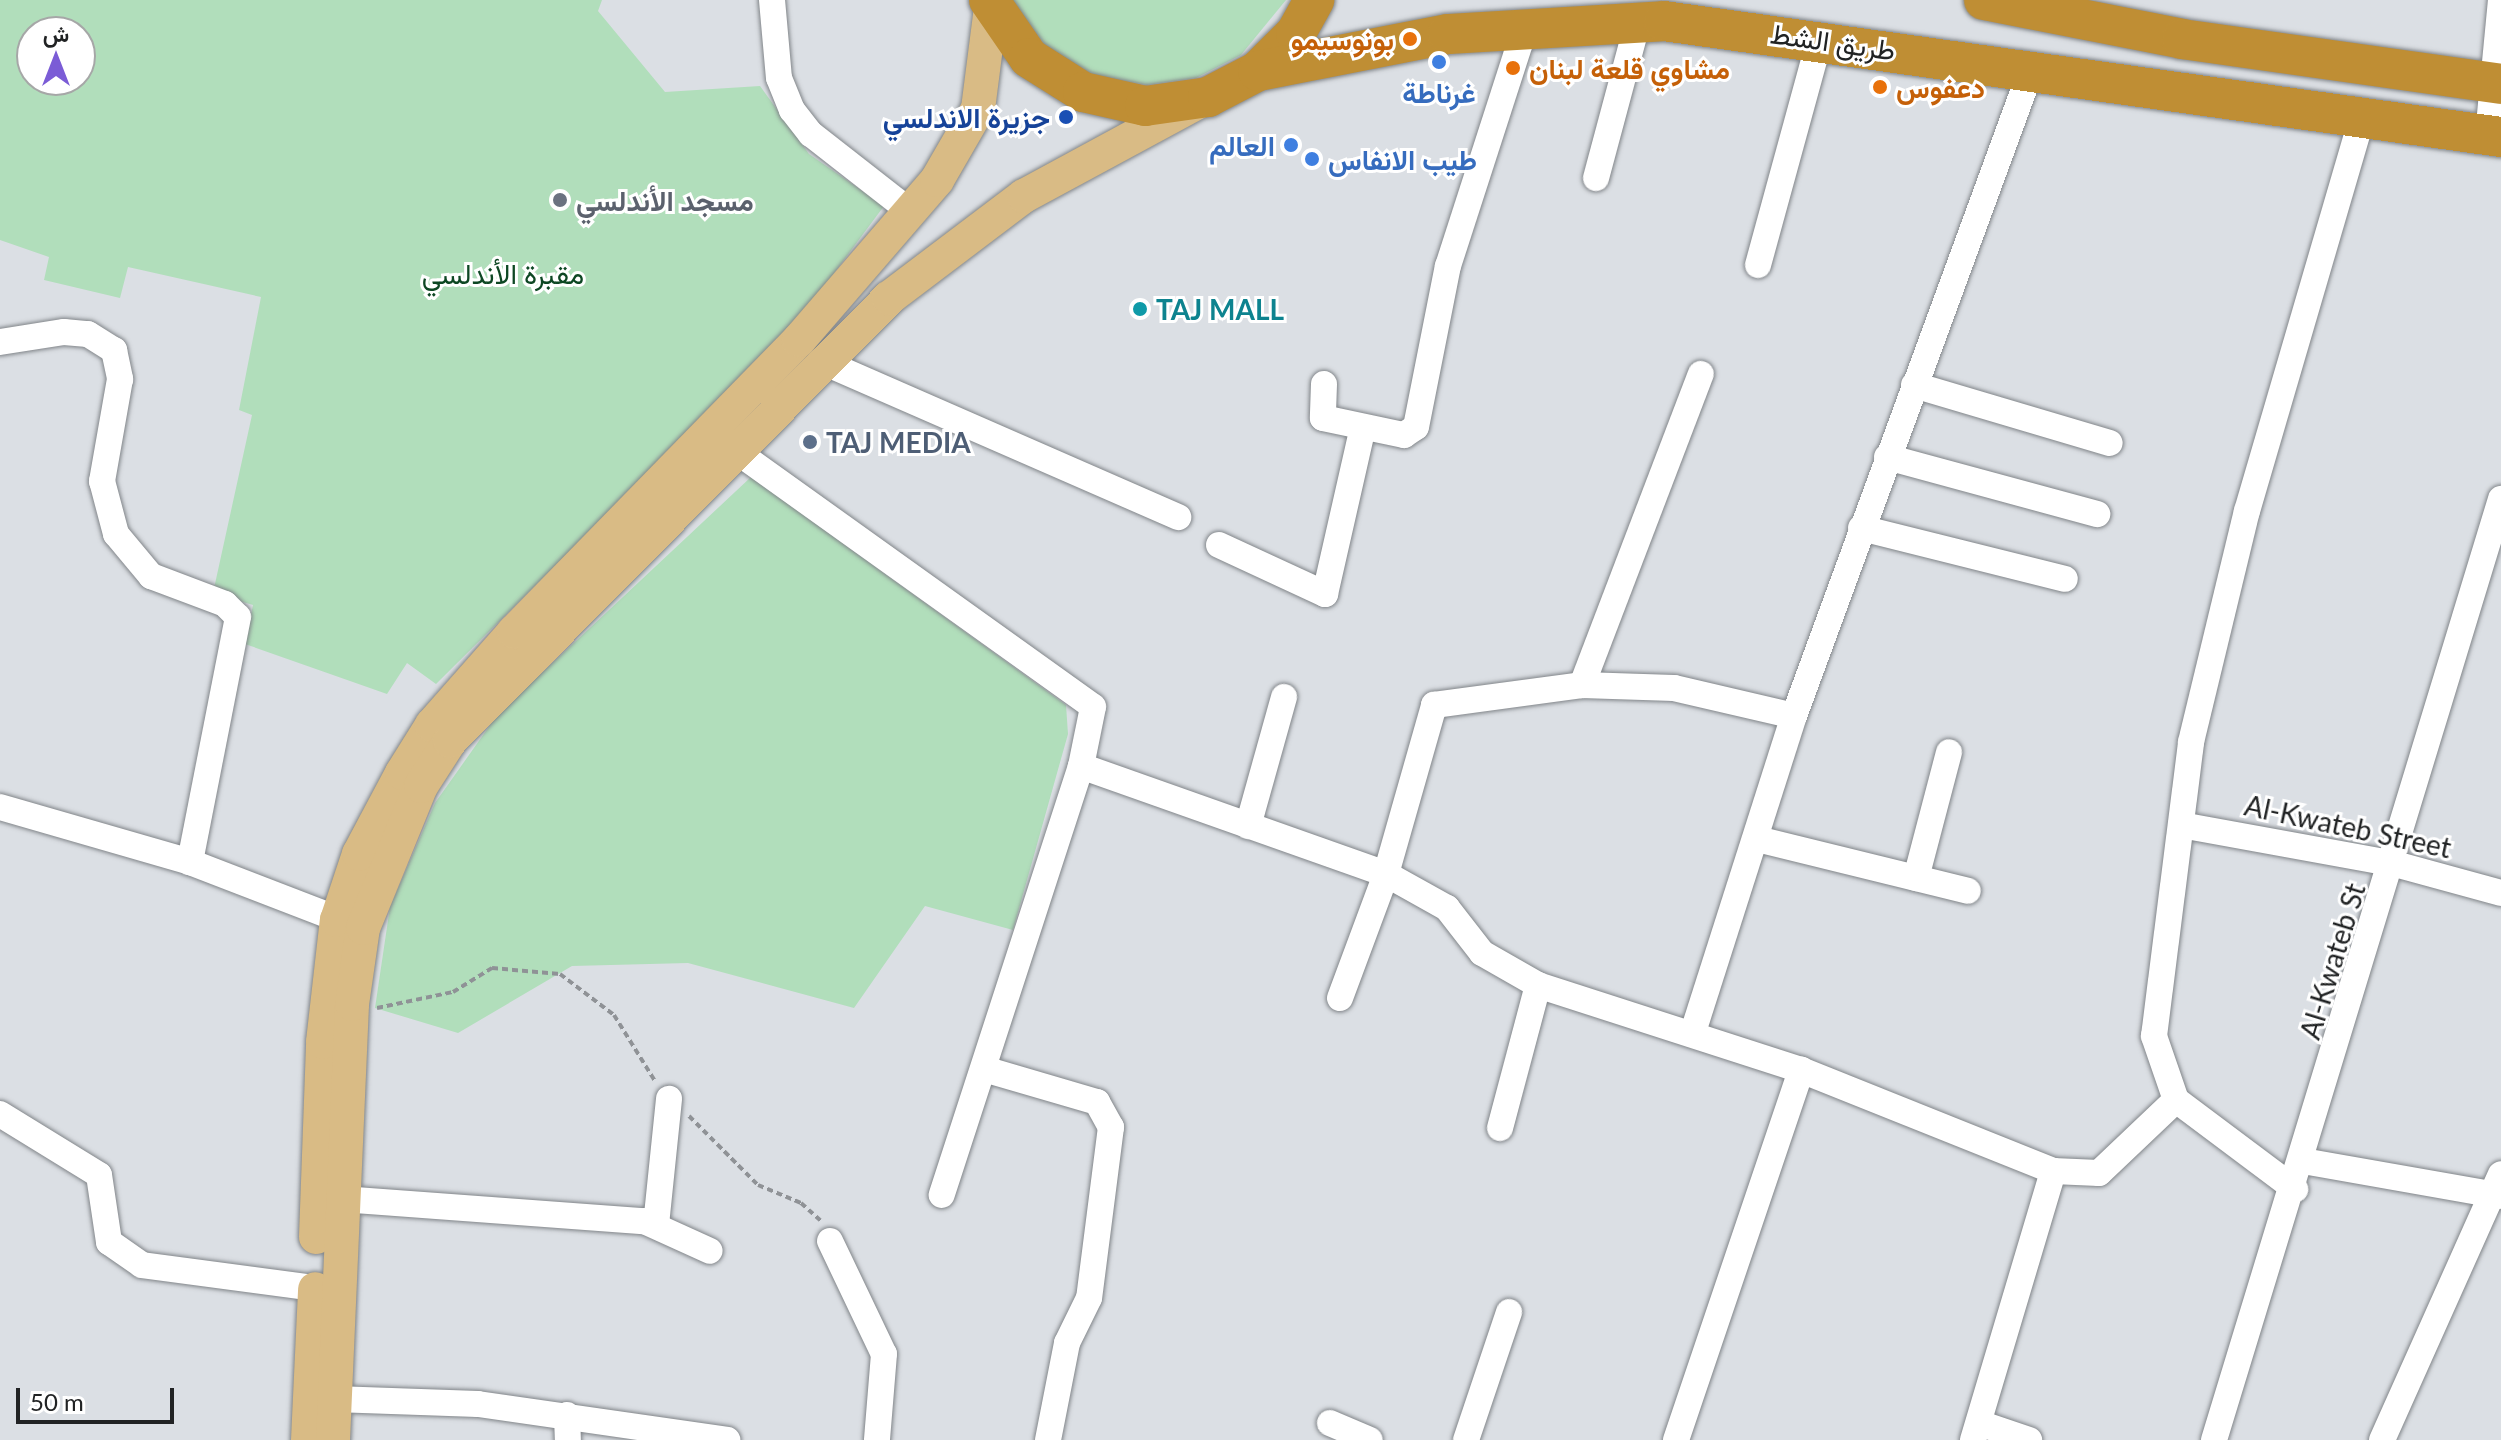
<!DOCTYPE html>
<html>
<head>
<meta charset="utf-8">
<style>
	body { margin:0 }
	#map { position:relative; width:2501px; height:1440px; overflow:hidden; background:#dbdfe4; font-family:Lato,Vazirmatn,sans-serif }
	div>[style] { position:absolute }
	.green>* { inset:0; background:#b1debb }
	.path>* { height:4px; margin-top:-2px; transform-origin:0; background:repeating-linear-gradient(90deg,#8f9296 0 6px,transparent 0 10px) }
	.roads { filter:drop-shadow(0 0 2px #818589) drop-shadow(0 0 2px #818589) }
	.minor>* { height:26px; margin:-13px; padding:0 13px; transform-origin:13px; border-radius:13px; background:#fff }
	.major>* { height:34px; margin:-17px; padding:0 17px; transform-origin:17px; border-radius:17px; background:#d9bb85 }
	.highway>* { height:40px; margin:-20px; padding:0 20px; transform-origin:20px; border-radius:20px; background:#bf8e34 }
	.dots>* { width:22px; height:22px; translate:-50% -50%; box-sizing:border-box; border:4px solid #fff; border-radius:50% }
	span { translate:-50% -50%; white-space:nowrap; text-align:center; line-height:1.15; -webkit-text-stroke:6px #fff; paint-order:stroke }
	.food-label { font-size:28px; color:#c56008; font-weight:700 }
	.right { translate:-100% -50%; text-align:right }
	.left { translate:0 -50%; text-align:left }
	.street-label { font-size:28px; color:#212324 }
	.shop-label { font-size:28px; color:#366cbe; font-weight:700 }
	.transit-label { font-size:28px; color:#164399; font-weight:700 }
	.worship-label { font-size:28px; color:#5b616d; font-weight:700 }
	.park-label { font-size:28px; color:#0d4723 }
	.culture-label { font-size:28px; color:#0d838f; font-weight:700 }
	.service-label { font-size:28px; color:#4e5e75; font-weight:700 }
	.north { position:absolute; left:16px; top:16px; width:80px; height:80px; box-sizing:border-box; background:#fff; border:2px solid #a6a7a7; border-radius:50%; rotate:0deg; font-size:22px; font-weight:700; line-height:32px; text-align:center; color:#212324 }
	.north::after { content:''; display:block; margin:auto; width:28px; height:36px; background:#7b5cd6; clip-path:polygon(50% 0,100% 100%,50% 72%,0 100%) }
	.scale { position:absolute; left:16px; top:1388px; width:158px; height:36px; box-sizing:border-box; border:4px solid #212324; border-top:0; padding-left:10px; font-size:24px; line-height:28px; white-space:nowrap; color:#212324; -webkit-text-stroke:6px #fff; paint-order:stroke }
</style>
</head>
<body>
<div id="map">
	<div class="green">
		<i style="clip-path:polygon(evenodd,0 0,602px 0,598px 11px,665px 92px,760px 86px,809px 154px,884px 206px,791px 331px,436px 684px,407px 663px,387px 694px,245px 644px,253px 605px,213px 593px,252px 415px,239px 410px,261px 297px,128px 267px,120px 298px,44px 280px,49px 257px,0 240px,0 0,32px 32px,80px 32px,80px 80px,32px 80px,32px 32px)"></i>
		<i style="clip-path:polygon(1011px 0,1286px 0,1241px 55px,1196px 78px,1147px 85px,1094px 75px,1048px 49px)"></i>
		<i style="clip-path:polygon(751px 477px,1066px 705px,1068px 734px,1013px 930px,925px 906px,854px 1008px,688px 963px,572px 966px,458px 1033px,375px 1008px,390px 907px,435px 803px,498px 714px)"></i>
	</div>
	<div class="path">
		<i style="left:377px;top:1008px;width:78px;rotate:-11.9deg"></i>
		<i style="left:453px;top:992px;width:46px;rotate:-31.6deg"></i>
		<i style="left:492px;top:968px;width:68px;rotate:5deg"></i>
		<i style="left:560px;top:974px;width:68px;rotate:37.2deg"></i>
		<i style="left:614px;top:1015px;width:78px;rotate:58.2deg"></i>
		<i style="left:689px;top:1116px;width:98px;rotate:45deg"></i>
		<i style="left:758px;top:1185px;width:47px;rotate:22.7deg"></i>
		<i style="left:801px;top:1203px;width:27px;rotate:42deg"></i>
	</div>
	<div class="roads">
		<div class="minor">
			<i style="left:772px;top:0;width:78px;rotate:84.9deg"></i>
			<i style="left:779px;top:78px;width:35px;rotate:68deg"></i>
			<i style="left:792px;top:110px;width:31px;rotate:52deg"></i>
			<i style="left:811px;top:134px;width:127px;rotate:38deg"></i>
			<i style="left:2488px;top:135px;width:136px;rotate:-84.5deg"></i>
			<i style="left:1596px;top:178px;width:163px;rotate:-75deg"></i>
			<i style="left:1758px;top:265px;width:234px;rotate:-74.7deg"></i>
			<i style="left:0;top:342px;width:65px;rotate:-8.9deg"></i>
			<i style="left:64px;top:332px;width:24px;rotate:5deg"></i>
			<i style="left:88px;top:334px;width:31px;rotate:32deg"></i>
			<i style="left:114px;top:350px;width:30px;rotate:78deg"></i>
			<i style="left:120px;top:379px;width:104px;rotate:100deg"></i>
			<i style="left:102px;top:481px;width:55px;rotate:75.2deg"></i>
			<i style="left:116px;top:534px;width:55px;rotate:50.2deg"></i>
			<i style="left:151px;top:576px;width:79px;rotate:20.7deg"></i>
			<i style="left:225px;top:604px;width:18px;rotate:45deg"></i>
			<i style="left:238px;top:617px;width:250px;rotate:101.1deg"></i>
			<i style="left:821px;top:361px;width:390px;rotate:23.6deg"></i>
			<i style="left:1324px;top:384px;width:34px;rotate:92deg"></i>
			<i style="left:1323px;top:418px;width:83px;rotate:11.9deg"></i>
			<i style="left:1404px;top:435px;width:14px;rotate:-34deg"></i>
			<i style="left:1416px;top:427px;width:164px;rotate:-78.8deg"></i>
			<i style="left:1448px;top:266px;width:251px;rotate:-72.1deg"></i>
			<i style="left:1914px;top:385px;width:204px;rotate:16.5deg"></i>
			<i style="left:736px;top:451px;width:439px;rotate:35.6deg"></i>
			<i style="left:1093px;top:707px;width:60px;rotate:101.5deg"></i>
			<i style="left:1081px;top:766px;width:451px;rotate:108deg"></i>
			<i style="left:1887px;top:457px;width:218px;rotate:15.2deg"></i>
			<i style="left:1861px;top:528px;width:210px;rotate:14deg"></i>
			<i style="left:1219px;top:545px;width:117px;rotate:24.8deg"></i>
			<i style="left:1325px;top:594px;width:171px;rotate:-77.2deg"></i>
			<i style="left:1582px;top:685px;width:333px;rotate:-69.1deg"></i>
			<i style="left:1081px;top:766px;width:324px;rotate:19.5deg"></i>
			<i style="left:1386px;top:874px;width:70px;rotate:29.1deg"></i>
			<i style="left:1447px;top:908px;width:57px;rotate:52.1deg"></i>
			<i style="left:1482px;top:953px;width:64px;rotate:29.7deg"></i>
			<i style="left:1538px;top:985px;width:276px;rotate:17.9deg"></i>
			<i style="left:1801px;top:1070px;width:271px;rotate:21.8deg"></i>
			<i style="left:0;top:807px;width:198px;rotate:16.1deg"></i>
			<i style="left:190px;top:862px;width:175px;rotate:21.1deg"></i>
			<i style="left:2181px;top:825px;width:218px;rotate:10.3deg"></i>
			<i style="left:2395px;top:864px;width:110px;rotate:15.3deg"></i>
			<i style="left:1248px;top:826px;width:134px;rotate:-74.4deg"></i>
			<i style="left:1757px;top:839px;width:217px;rotate:13.8deg"></i>
			<i style="left:1916px;top:878px;width:130px;rotate:-75.3deg"></i>
			<i style="left:1340px;top:998px;width:132px;rotate:-69.6deg"></i>
			<i style="left:1386px;top:874px;width:176px;rotate:-74.1deg"></i>
			<i style="left:1434px;top:705px;width:149px;rotate:-7.7deg"></i>
			<i style="left:1582px;top:685px;width:92px;rotate:1.9deg"></i>
			<i style="left:1674px;top:688px;width:123px;rotate:13.1deg"></i>
			<i style="left:1693px;top:1032px;width:332px;rotate:-72.3deg"></i>
			<i style="left:1794px;top:716px;width:688px;rotate:-69.85deg"></i>
			<i style="left:984px;top:1069px;width:118px;rotate:16.3deg"></i>
			<i style="left:1097px;top:1102px;width:29px;rotate:61deg"></i>
			<i style="left:1111px;top:1127px;width:172px;rotate:97.3deg"></i>
			<i style="left:1089px;top:1298px;width:50px;rotate:116.1deg"></i>
			<i style="left:1067px;top:1343px;width:99px;rotate:101.1deg"></i>
			<i style="left:2176px;top:1100px;width:149px;rotate:36.8deg"></i>
			<i style="left:0;top:1114px;width:116px;rotate:31.6deg"></i>
			<i style="left:99px;top:1175px;width:68px;rotate:81.5deg"></i>
			<i style="left:109px;top:1242px;width:40px;rotate:34.9deg"></i>
			<i style="left:142px;top:1265px;width:175px;rotate:7.6deg"></i>
			<i style="left:1500px;top:1128px;width:148px;rotate:-75.1deg"></i>
			<i style="left:2303px;top:1161px;width:201px;rotate:10deg"></i>
			<i style="left:341px;top:1199px;width:304px;rotate:4.2deg"></i>
			<i style="left:644px;top:1221px;width:72px;rotate:24.4deg"></i>
			<i style="left:656px;top:1225px;width:127px;rotate:-84.1deg"></i>
			<i style="left:830px;top:1241px;width:125px;rotate:64.5deg"></i>
			<i style="left:884px;top:1354px;width:86px;rotate:94.7deg"></i>
			<i style="left:334px;top:1399px;width:144px;rotate:2deg"></i>
			<i style="left:478px;top:1404px;width:252px;rotate:8.2deg"></i>
			<i style="left:567px;top:1415px;width:25px;rotate:88deg"></i>
			<i style="left:1330px;top:1423px;width:43px;rotate:23deg"></i>
			<i style="left:1979px;top:1423px;width:53px;rotate:18.8deg"></i>
			<i style="left:1466px;top:1440px;width:135px;rotate:-71.4deg"></i>
			<i style="left:1676px;top:1440px;width:391px;rotate:-71.3deg"></i>
			<i style="left:1973px;top:1440px;width:281px;rotate:-73.4deg"></i>
			<i style="left:2053px;top:1171px;width:46px;rotate:2.5deg"></i>
			<i style="left:2099px;top:1173px;width:106px;rotate:-43.5deg"></i>
			<i style="left:2176px;top:1100px;width:68px;rotate:-109deg"></i>
			<i style="left:2154px;top:1036px;width:296px;rotate:-82.8deg"></i>
			<i style="left:2191px;top:742px;width:238px;rotate:-76.4deg"></i>
			<i style="left:2247px;top:511px;width:413px;rotate:-73.7deg"></i>
			<i style="left:2214px;top:1440px;width:984px;rotate:-73.04deg"></i>
			<i style="left:2382px;top:1440px;width:291px;rotate:-65.9deg"></i>
		</div>
		<div class="major">
			<i style="left:316px;top:1237px;width:195px;rotate:-87.9deg"></i>
			<i style="left:323px;top:1042px;width:123px;rotate:-83.5deg"></i>
			<i style="left:337px;top:920px;width:70px;rotate:-71.6deg"></i>
			<i style="left:359px;top:854px;width:92px;rotate:-62deg"></i>
			<i style="left:402px;top:773px;width:57px;rotate:-58deg"></i>
			<i style="left:432px;top:725px;width:124px;rotate:-48.6deg"></i>
			<i style="left:514px;top:632px;width:408px;rotate:-45.7deg"></i>
			<i style="left:799px;top:340px;width:211px;rotate:-49.2deg"></i>
			<i style="left:937px;top:180px;width:82px;rotate:-60deg"></i>
			<i style="left:978px;top:109px;width:102px;rotate:-82.7deg"></i>
			<i style="left:308px;top:1440px;width:151px;rotate:-87.3deg"></i>
			<i style="left:333px;top:1440px;width:436px;rotate:-87.5deg"></i>
			<i style="left:352px;top:1004px;width:77px;rotate:-81.8deg"></i>
			<i style="left:363px;top:928px;width:153px;rotate:-67.8deg"></i>
			<i style="left:421px;top:786px;width:54px;rotate:-57.2deg"></i>
			<i style="left:450px;top:741px;width:624px;rotate:-45.26deg"></i>
			<i style="left:889px;top:298px;width:169px;rotate:-37.1deg"></i>
			<i style="left:1024px;top:196px;width:198px;rotate:-28.4deg"></i>
		</div>
		<div class="highway">
			<i style="left:989px;top:0;width:70px;rotate:55.4deg"></i>
			<i style="left:1029px;top:58px;width:64px;rotate:32.2deg"></i>
			<i style="left:1083px;top:92px;width:64px;rotate:12.7deg"></i>
			<i style="left:1145px;top:106px;width:64px;rotate:-8.1deg"></i>
			<i style="left:1208px;top:97px;width:56px;rotate:-27.5deg"></i>
			<i style="left:1258px;top:71px;width:54px;rotate:-45deg"></i>
			<i style="left:1296px;top:33px;width:38px;rotate:-61deg"></i>
			<i style="left:1984px;top:0;width:202px;rotate:11.1deg"></i>
			<i style="left:2182px;top:39px;width:322px;rotate:8deg"></i>
			<i style="left:1258px;top:71px;width:194px;rotate:-11deg"></i>
			<i style="left:1448px;top:34px;width:216px;rotate:-3.4deg"></i>
			<i style="left:1664px;top:21px;width:845px;rotate:7.89deg"></i>
		</div>
	</div>
	<div class="dots">
		<i style="left:1410px;top:39px;background:#e8710a"></i>
		<i style="left:1439px;top:62px;background:#3f7fe0"></i>
		<i style="left:1513px;top:68px;background:#e8710a"></i>
		<i style="left:1880px;top:87px;background:#e8710a"></i>
		<i style="left:1066px;top:117px;background:#1a4fb4"></i>
		<i style="left:1291px;top:145px;background:#3f7fe0"></i>
		<i style="left:1312px;top:159px;background:#3f7fe0"></i>
		<i style="left:560px;top:200px;background:#6b7280"></i>
		<i style="left:1140px;top:309px;background:#0f9aa8"></i>
		<i style="left:810px;top:442px;background:#5c6f8a"></i>
	</div>
	<div class="food-label">
		<span class="right" style="left:1394px;top:39px">بونوسيمو</span>
		<span class="left" style="left:1529px;top:68px">مشاوي قلعة لبنان</span>
		<span class="left" style="left:1896px;top:87px">دعفوس</span>
	</div>
	<div class="street-label">
		<span style="left:1833px;top:41px;rotate:8deg">طريق الشط</span>
		<span style="left:2348px;top:826px;rotate:12deg">Al-Kwateb Street</span>
		<span style="left:2332px;top:961px;rotate:-73deg">Al-Kwateb St</span>
	</div>
	<div class="shop-label">
		<span style="left:1439px;top:92px">غرناطة</span>
		<span class="right" style="left:1275px;top:145px">العالم</span>
		<span class="left" style="left:1328px;top:159px">طيب الانفاس</span>
	</div>
	<div class="transit-label">
		<span class="right" style="left:1050px;top:117px">جزيرة الاندلسي</span>
	</div>
	<div class="worship-label">
		<span class="left" style="left:576px;top:200px">مسجد الأندلسي</span>
	</div>
	<div class="park-label">
		<span style="left:503px;top:273px">مقبرة الأندلسي</span>
	</div>
	<div class="culture-label">
		<span class="left" style="left:1156px;top:309px">TAJ MALL</span>
	</div>
	<div class="service-label">
		<span class="left" style="left:826px;top:442px">TAJ MEDIA</span>
	</div>
	<div class="north">ش</div>
	<div class="scale">50 m</div>
</div>
</body>
</html>
